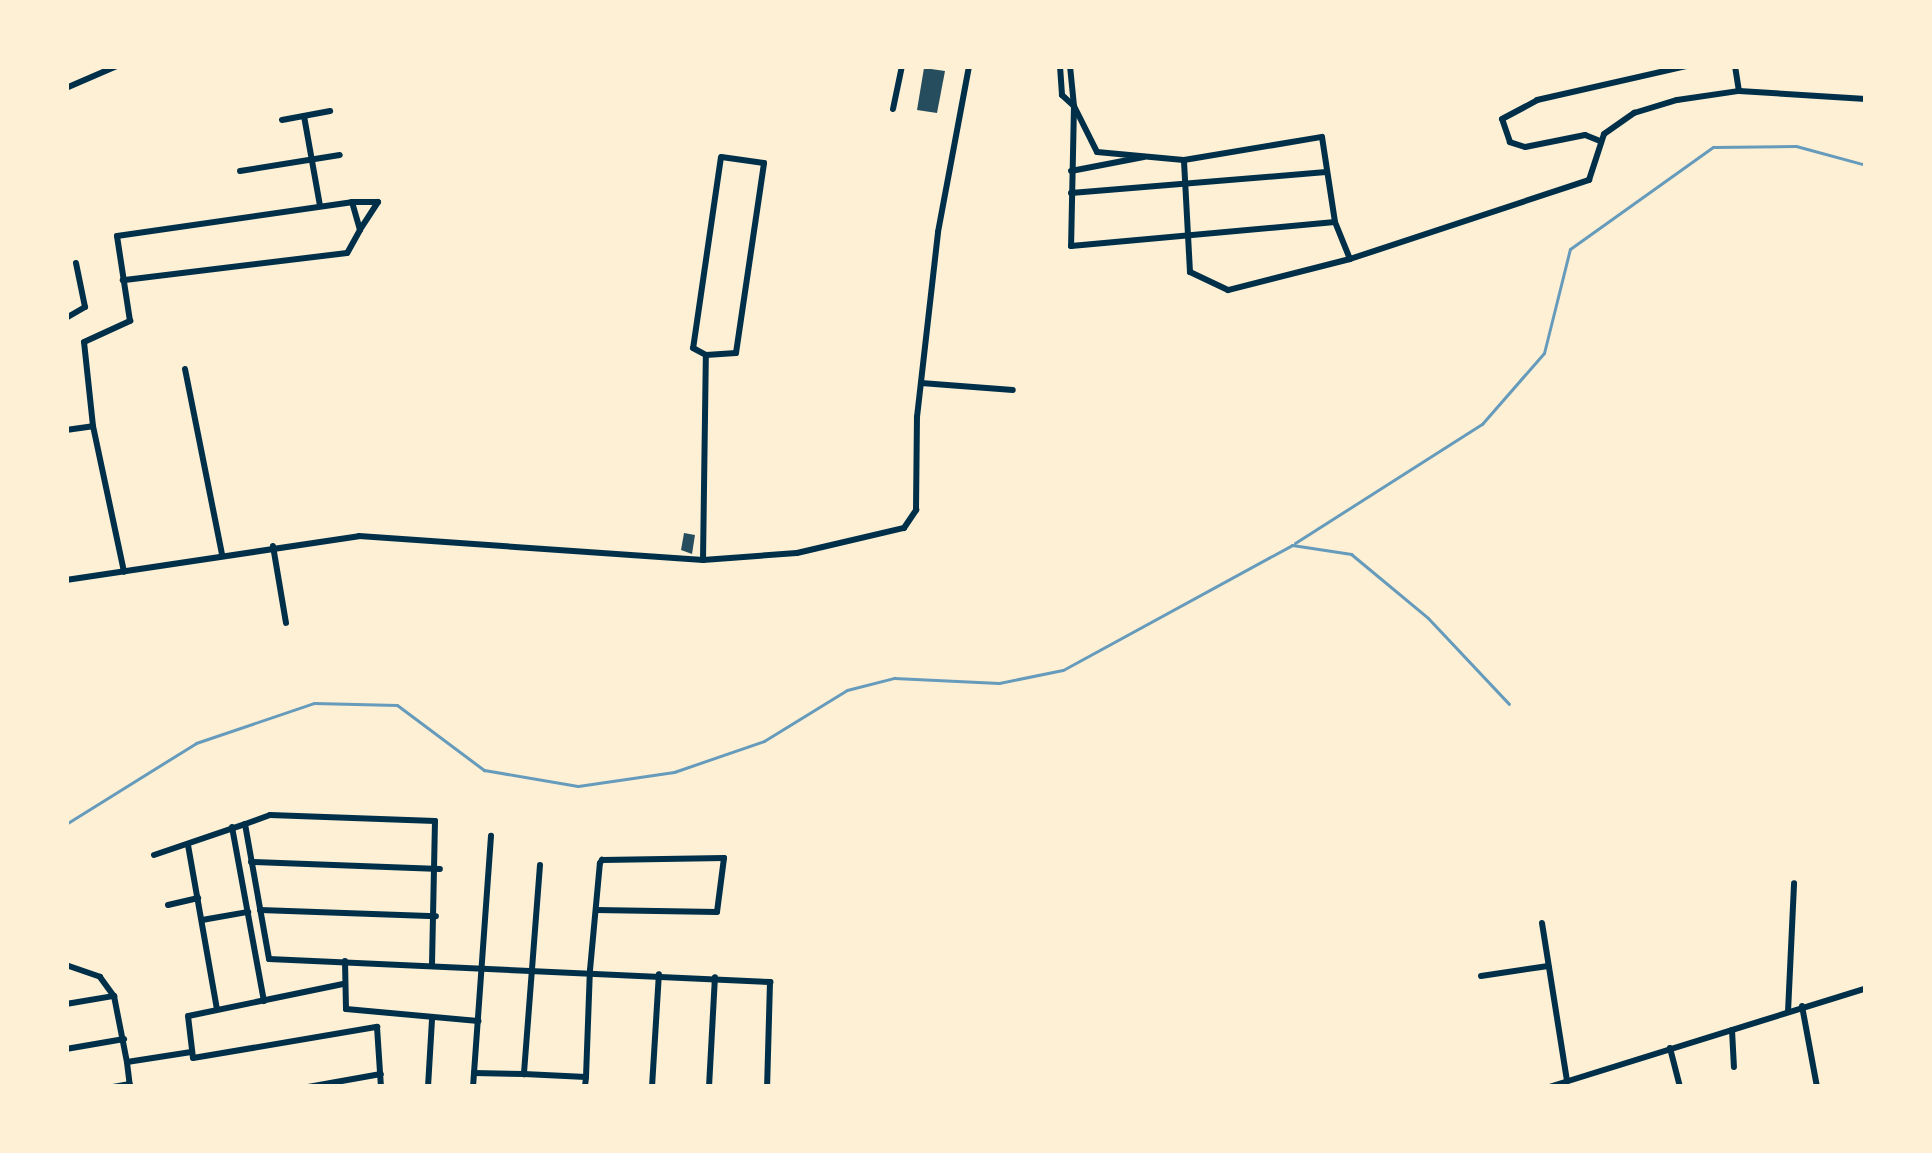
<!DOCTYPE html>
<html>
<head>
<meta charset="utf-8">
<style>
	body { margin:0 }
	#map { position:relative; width:1932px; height:1153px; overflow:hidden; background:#fdf0d5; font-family:Lato,sans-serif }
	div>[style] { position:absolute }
	.stream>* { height:3px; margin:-1.5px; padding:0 1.5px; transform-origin:1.5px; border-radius:1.5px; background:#669bbc }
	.building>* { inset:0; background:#264d5e }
	.minor>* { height:6px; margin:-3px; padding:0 3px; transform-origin:3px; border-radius:3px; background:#003049 }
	span { translate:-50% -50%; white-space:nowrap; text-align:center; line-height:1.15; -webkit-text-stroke:9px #fdf0d5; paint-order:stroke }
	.frame { position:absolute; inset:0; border:69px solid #fdf0d5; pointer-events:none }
</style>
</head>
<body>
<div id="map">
	<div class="stream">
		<i style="left:1295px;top:543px;width:222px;rotate:-32.5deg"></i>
		<i style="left:1482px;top:424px;width:94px;rotate:-48.9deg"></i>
		<i style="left:1544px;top:353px;width:107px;rotate:-76deg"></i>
		<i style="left:1570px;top:249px;width:176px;rotate:-35.5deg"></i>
		<i style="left:1713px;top:147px;width:83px;rotate:-0.7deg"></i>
		<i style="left:1796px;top:146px;width:73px;rotate:15.2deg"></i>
		<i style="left:66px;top:824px;width:153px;rotate:-31.9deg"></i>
		<i style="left:196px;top:743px;width:125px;rotate:-18.7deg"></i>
		<i style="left:314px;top:703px;width:83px;rotate:1.4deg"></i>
		<i style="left:397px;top:705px;width:109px;rotate:36.8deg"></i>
		<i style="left:484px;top:770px;width:95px;rotate:9.7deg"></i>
		<i style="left:578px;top:786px;width:97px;rotate:-8.3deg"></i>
		<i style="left:674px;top:772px;width:95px;rotate:-19deg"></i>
		<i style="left:764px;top:741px;width:97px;rotate:-31.6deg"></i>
		<i style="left:847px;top:690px;width:49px;rotate:-14.3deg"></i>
		<i style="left:894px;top:678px;width:105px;rotate:2.7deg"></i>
		<i style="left:999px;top:683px;width:65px;rotate:-11.5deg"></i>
		<i style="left:1063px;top:670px;width:261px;rotate:-28.6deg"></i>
		<i style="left:1292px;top:545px;width:60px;rotate:8.7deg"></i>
		<i style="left:1351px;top:554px;width:100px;rotate:39.7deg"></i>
		<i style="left:1428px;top:618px;width:118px;rotate:46.7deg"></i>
	</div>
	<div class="building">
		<i style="clip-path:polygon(924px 68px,945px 71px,937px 113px,917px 110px)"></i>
		<i style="clip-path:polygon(684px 533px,695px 535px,692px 554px,681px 550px)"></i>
	</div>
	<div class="minor">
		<i style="left:1060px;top:66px;width:29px;rotate:86deg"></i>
		<i style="left:1062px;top:95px;width:16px;rotate:43deg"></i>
		<i style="left:1074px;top:106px;width:140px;rotate:91.2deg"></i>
		<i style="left:1071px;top:246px;width:265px;rotate:-5.2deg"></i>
		<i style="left:1070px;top:66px;width:40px;rotate:84.3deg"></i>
		<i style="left:1074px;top:106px;width:51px;rotate:63.4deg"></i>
		<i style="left:1097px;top:152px;width:87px;rotate:5.3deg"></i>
		<i style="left:1184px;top:160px;width:140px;rotate:-9.5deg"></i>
		<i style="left:1322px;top:137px;width:86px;rotate:81.3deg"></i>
		<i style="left:1335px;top:222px;width:40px;rotate:68deg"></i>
		<i style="left:1350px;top:259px;width:126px;rotate:165.7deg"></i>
		<i style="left:1228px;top:290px;width:42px;rotate:-154.7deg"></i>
		<i style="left:1190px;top:272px;width:112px;rotate:-93.1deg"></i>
		<i style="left:1735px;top:66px;width:25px;rotate:81deg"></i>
		<i style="left:66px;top:88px;width:56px;rotate:-23.3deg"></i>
		<i style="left:893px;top:109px;width:44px;rotate:-78.2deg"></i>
		<i style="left:304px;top:116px;width:91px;rotate:79.9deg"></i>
		<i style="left:282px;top:120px;width:49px;rotate:-10.6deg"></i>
		<i style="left:1600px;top:141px;width:16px;rotate:-158deg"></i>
		<i style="left:1585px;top:135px;width:61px;rotate:168.7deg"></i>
		<i style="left:1525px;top:147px;width:16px;rotate:-162deg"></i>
		<i style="left:1510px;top:142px;width:24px;rotate:-109deg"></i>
		<i style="left:1502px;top:119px;width:40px;rotate:-28deg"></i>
		<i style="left:1537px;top:100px;width:154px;rotate:-12.8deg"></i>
		<i style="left:240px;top:171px;width:101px;rotate:-9.1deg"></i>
		<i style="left:1071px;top:171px;width:74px;rotate:-10.9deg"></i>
		<i style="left:1071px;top:193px;width:256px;rotate:-4.7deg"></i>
		<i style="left:352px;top:202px;width:26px"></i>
		<i style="left:378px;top:202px;width:33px;rotate:123deg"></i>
		<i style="left:1350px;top:259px;width:252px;rotate:-18.3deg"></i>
		<i style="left:1589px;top:180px;width:48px;rotate:-71.9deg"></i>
		<i style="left:1604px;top:134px;width:37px;rotate:-35deg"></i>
		<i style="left:1634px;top:113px;width:45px;rotate:-16.8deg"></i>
		<i style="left:1677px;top:100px;width:63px;rotate:-8.3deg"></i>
		<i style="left:1739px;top:91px;width:127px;rotate:3.6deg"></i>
		<i style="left:66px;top:318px;width:22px;rotate:-30deg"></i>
		<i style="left:85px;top:307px;width:45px;rotate:-101.6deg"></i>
		<i style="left:185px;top:369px;width:190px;rotate:78.7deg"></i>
		<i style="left:921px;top:383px;width:92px;rotate:4.4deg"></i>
		<i style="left:93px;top:426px;width:84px;rotate:-96.1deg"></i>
		<i style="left:84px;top:342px;width:51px;rotate:-24.5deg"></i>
		<i style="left:130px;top:321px;width:86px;rotate:-98.7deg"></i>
		<i style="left:117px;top:236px;width:237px;rotate:-8.2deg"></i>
		<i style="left:352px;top:202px;width:29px;rotate:74deg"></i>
		<i style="left:360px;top:230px;width:26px;rotate:119deg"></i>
		<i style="left:347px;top:253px;width:226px;rotate:173.1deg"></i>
		<i style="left:66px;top:430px;width:27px;rotate:-8deg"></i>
		<i style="left:93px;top:426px;width:149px;rotate:78deg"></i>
		<i style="left:273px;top:546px;width:78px;rotate:80.4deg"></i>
		<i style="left:703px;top:560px;width:205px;rotate:-89.2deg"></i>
		<i style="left:706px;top:355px;width:30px;rotate:-4deg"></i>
		<i style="left:736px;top:353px;width:192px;rotate:-81.6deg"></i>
		<i style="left:764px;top:163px;width:43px;rotate:-172.1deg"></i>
		<i style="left:721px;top:157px;width:193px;rotate:98.3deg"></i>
		<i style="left:693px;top:348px;width:15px;rotate:28deg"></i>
		<i style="left:66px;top:580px;width:296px;rotate:-8.5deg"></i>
		<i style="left:359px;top:536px;width:345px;rotate:4deg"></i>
		<i style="left:703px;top:560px;width:94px;rotate:-4.3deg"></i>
		<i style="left:797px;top:553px;width:110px;rotate:-13.2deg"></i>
		<i style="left:904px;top:528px;width:22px;rotate:-56deg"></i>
		<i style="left:916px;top:510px;width:93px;rotate:-89.4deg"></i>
		<i style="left:917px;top:417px;width:186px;rotate:-83.5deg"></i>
		<i style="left:938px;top:232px;width:169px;rotate:-79.4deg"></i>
		<i style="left:232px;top:827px;width:177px;rotate:79.6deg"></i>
		<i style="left:188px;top:845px;width:167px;rotate:80deg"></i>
		<i style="left:154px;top:855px;width:96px;rotate:-18.8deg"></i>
		<i style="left:251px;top:862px;width:189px;rotate:2.1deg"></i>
		<i style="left:540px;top:865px;width:210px;rotate:94.4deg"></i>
		<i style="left:524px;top:1074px;width:62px;rotate:2.8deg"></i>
		<i style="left:586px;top:1077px;width:10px;rotate:96deg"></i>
		<i style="left:168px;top:905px;width:31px;rotate:-13deg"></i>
		<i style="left:260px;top:910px;width:176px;rotate:2deg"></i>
		<i style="left:202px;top:920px;width:47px;rotate:-9.9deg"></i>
		<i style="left:1542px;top:923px;width:160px;rotate:81deg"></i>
		<i style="left:345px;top:961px;width:48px;rotate:88.8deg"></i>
		<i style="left:346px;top:1009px;width:133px;rotate:5.2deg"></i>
		<i style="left:432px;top:964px;width:143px;rotate:-88.8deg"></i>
		<i style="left:435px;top:821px;width:165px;rotate:-177.9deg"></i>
		<i style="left:270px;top:815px;width:27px;rotate:160deg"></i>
		<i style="left:245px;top:824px;width:137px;rotate:79.9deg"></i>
		<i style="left:269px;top:959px;width:502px;rotate:2.63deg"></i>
		<i style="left:770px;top:982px;width:105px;rotate:91.6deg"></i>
		<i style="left:66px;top:965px;width:36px;rotate:19deg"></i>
		<i style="left:100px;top:977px;width:24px;rotate:54deg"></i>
		<i style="left:114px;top:996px;width:67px;rotate:78.9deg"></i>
		<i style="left:1481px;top:976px;width:68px;rotate:-8.5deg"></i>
		<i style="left:343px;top:984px;width:158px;rotate:168.3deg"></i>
		<i style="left:188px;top:1016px;width:42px;rotate:83.2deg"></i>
		<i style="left:193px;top:1058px;width:187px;rotate:-9.6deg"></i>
		<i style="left:377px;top:1027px;width:60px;rotate:86.2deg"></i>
		<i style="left:66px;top:1004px;width:49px;rotate:-9.5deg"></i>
		<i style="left:1802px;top:1006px;width:82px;rotate:79.5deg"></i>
		<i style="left:1788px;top:1012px;width:129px;rotate:-87.3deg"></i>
		<i style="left:1732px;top:1030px;width:37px;rotate:87deg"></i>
		<i style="left:1670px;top:1048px;width:40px;rotate:75.6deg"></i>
		<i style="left:66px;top:1049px;width:59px;rotate:-9.8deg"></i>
		<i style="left:474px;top:1073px;width:50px;rotate:1.1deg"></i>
		<i style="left:586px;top:1077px;width:107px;rotate:-87.9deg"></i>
		<i style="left:590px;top:970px;width:107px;rotate:-84.7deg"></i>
		<i style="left:600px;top:863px;width:4px;rotate:-56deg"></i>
		<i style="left:602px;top:860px;width:122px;rotate:-0.9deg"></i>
		<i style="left:724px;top:858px;width:54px;rotate:97.4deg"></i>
		<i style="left:717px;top:912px;width:121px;rotate:-179.1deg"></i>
		<i style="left:113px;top:1087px;width:17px;rotate:-10deg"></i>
		<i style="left:130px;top:1087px;width:25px;rotate:-97deg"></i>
		<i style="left:127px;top:1062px;width:65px;rotate:-8.9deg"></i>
		<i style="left:308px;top:1087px;width:74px;rotate:-10.1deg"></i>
		<i style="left:428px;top:1087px;width:68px;rotate:-86.6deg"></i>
		<i style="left:473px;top:1087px;width:252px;rotate:-85.9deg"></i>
		<i style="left:652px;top:1087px;width:113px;rotate:-86.5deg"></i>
		<i style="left:709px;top:1087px;width:110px;rotate:-86.9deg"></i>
		<i style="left:1549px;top:1087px;width:332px;rotate:-17.3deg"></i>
	</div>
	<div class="frame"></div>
</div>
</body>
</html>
